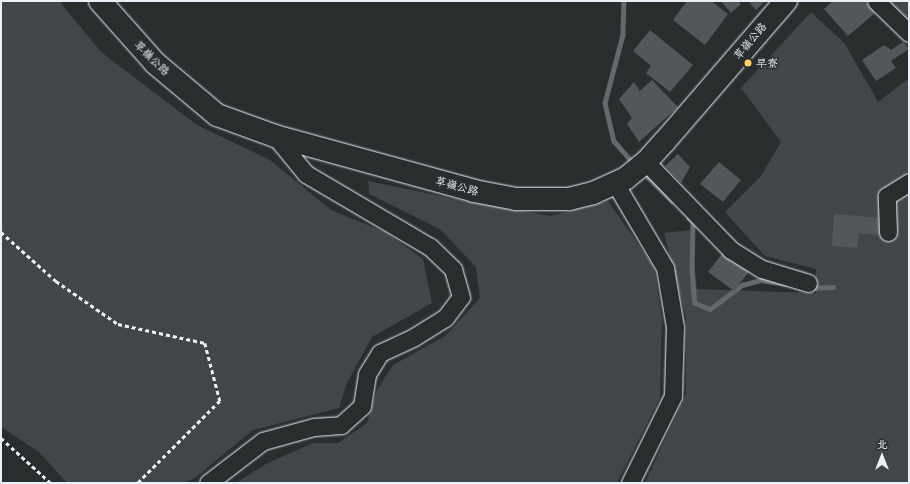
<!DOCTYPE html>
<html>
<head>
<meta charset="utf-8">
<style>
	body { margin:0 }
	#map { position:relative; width:910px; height:484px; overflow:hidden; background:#2a2d2e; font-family:"Playpen Sans","LXGW WenKai TC",sans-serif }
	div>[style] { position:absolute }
	.green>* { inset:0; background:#424648 }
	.stream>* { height:4.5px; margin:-2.25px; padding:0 2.25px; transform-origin:2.25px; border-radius:2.25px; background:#63686b }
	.building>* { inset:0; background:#535759 }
	.path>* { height:2.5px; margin-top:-1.25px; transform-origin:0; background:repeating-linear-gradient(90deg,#e8f1f8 0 4px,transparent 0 7px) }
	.roads { filter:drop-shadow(0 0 1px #e8f1f8) drop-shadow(0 0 1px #e8f1f8) }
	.minor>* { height:17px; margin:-8.5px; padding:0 8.5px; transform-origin:8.5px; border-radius:8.5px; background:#2a2d2e }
	.major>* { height:22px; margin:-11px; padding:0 11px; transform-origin:11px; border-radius:11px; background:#2a2d2e }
	.dots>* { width:11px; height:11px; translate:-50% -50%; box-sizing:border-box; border:2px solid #2a2d2e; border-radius:50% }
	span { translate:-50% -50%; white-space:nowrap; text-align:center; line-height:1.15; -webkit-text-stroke:3px #2a2d2e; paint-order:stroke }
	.street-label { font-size:11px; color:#e8f1f8 }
	.poi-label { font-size:11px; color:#e8f1f8 }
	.left { translate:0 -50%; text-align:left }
	.frame { position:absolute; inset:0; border:2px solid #e8f1f8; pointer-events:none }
	.north { position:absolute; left:862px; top:436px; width:40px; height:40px; -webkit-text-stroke:3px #2a2d2e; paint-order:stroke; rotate:0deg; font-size:11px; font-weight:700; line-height:16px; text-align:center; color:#e8f1f8 }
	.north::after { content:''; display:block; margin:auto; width:14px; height:18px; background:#e8f1f8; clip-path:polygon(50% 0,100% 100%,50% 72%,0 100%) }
</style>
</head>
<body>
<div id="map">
	<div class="green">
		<i style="clip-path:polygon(1px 1px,59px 1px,101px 52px,197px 125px,270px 160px,331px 210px,385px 232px,423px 259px,432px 303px,372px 337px,347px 383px,339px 408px,253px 430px,196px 477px,184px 483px,67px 483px,39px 452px,1px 427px)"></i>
		<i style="clip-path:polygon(886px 1px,909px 1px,909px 24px)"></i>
		<i style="clip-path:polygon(811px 12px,845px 44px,878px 102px,909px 78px,909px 483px,645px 483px,686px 394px,686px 318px,664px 233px,691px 230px,697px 289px,816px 293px,816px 269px,765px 256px,725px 212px,761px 176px,781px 142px,741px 88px)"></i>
		<i style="clip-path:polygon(368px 181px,450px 198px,551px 216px,608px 201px,654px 267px,662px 319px,660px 398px,617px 483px,236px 483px,266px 464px,313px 443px,338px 443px,367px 423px,377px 390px,393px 365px,445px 336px,480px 298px,476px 267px,440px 229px,369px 194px)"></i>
	</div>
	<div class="stream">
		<i style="left:624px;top:1px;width:34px;rotate:92deg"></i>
		<i style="left:623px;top:35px;width:70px;rotate:104.8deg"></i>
		<i style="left:605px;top:103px;width:39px;rotate:77deg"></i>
		<i style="left:614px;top:141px;width:30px;rotate:49deg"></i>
		<i style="left:648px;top:177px;width:34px;rotate:45deg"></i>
		<i style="left:689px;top:218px;width:5px;rotate:37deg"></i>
		<i style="left:693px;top:221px;width:50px;rotate:91.1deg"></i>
		<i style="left:692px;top:271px;width:32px;rotate:85deg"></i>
		<i style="left:695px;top:303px;width:16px;rotate:22deg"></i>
		<i style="left:710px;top:309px;width:40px;rotate:-37deg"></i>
		<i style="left:742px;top:285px;width:20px;rotate:-15deg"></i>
		<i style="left:761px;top:280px;width:24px;rotate:9deg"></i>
		<i style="left:808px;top:288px;width:25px;rotate:-2deg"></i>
	</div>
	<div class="building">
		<i style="clip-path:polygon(687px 1px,711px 1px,728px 14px,705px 45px,673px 20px)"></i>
		<i style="clip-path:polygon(721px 1px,738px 1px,741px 4px,731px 13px)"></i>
		<i style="clip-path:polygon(748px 1px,766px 1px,756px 10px)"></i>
		<i style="clip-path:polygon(833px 1px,864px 1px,875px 13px,848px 36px,824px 9px)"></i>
		<i style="clip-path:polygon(650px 30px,693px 65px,670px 92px,646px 73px,651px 66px,633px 51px)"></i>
		<i style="clip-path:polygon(903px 42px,909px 49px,891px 61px,896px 68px,876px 81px,862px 60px,884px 45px,891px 50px)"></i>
		<i style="clip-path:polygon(652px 80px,678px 107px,639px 142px,627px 124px,632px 118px,619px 99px,634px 82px,640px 91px)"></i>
		<i style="clip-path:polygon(678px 154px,690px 167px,681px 183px,665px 166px)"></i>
		<i style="clip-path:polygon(719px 162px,741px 180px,723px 202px,700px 184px)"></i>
		<i style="clip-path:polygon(834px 214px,881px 218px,879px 235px,859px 233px,857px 248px,832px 246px)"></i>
		<i style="clip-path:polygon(725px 250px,751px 269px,734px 291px,708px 272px)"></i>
	</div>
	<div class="path">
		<i style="left:1px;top:232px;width:74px;rotate:41.7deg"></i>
		<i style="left:56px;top:281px;width:75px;rotate:34.7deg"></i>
		<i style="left:118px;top:324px;width:89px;rotate:12.3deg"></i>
		<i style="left:205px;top:343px;width:60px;rotate:75.5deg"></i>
		<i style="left:220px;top:401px;width:116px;rotate:135deg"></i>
		<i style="left:1px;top:438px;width:67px;rotate:42deg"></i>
	</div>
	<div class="roads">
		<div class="minor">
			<i style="left:876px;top:1px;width:46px;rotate:44.1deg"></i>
			<i style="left:646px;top:162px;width:122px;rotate:46deg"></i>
			<i style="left:731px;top:250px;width:36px;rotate:32deg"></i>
			<i style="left:762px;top:269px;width:48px;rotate:16.9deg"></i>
			<i style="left:615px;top:183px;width:99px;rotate:59.5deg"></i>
			<i style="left:665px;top:268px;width:60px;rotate:80.4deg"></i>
			<i style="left:675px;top:327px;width:69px;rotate:91.7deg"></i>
			<i style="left:673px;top:396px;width:97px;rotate:116.3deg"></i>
			<i style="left:888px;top:232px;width:36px;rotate:-92deg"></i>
			<i style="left:887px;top:196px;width:26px;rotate:-32deg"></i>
			<i style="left:208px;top:483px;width:69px;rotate:-37.4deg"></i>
			<i style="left:263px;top:441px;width:53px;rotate:-15.4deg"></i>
			<i style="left:314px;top:427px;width:27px;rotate:-4deg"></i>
			<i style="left:341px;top:425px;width:28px;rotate:-42deg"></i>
			<i style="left:362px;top:406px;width:32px;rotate:-81deg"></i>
			<i style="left:367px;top:374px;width:25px;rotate:-58deg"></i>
			<i style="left:380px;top:353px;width:38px;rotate:-25deg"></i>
			<i style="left:414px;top:337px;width:36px;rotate:-32deg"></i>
			<i style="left:445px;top:318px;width:26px;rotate:-53deg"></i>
			<i style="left:461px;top:297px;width:29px;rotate:-106deg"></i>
			<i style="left:453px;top:269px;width:32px;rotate:-136deg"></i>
			<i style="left:430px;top:247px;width:144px;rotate:-149.5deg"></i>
			<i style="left:306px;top:174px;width:49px;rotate:-129.2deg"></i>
		</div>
		<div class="major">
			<i style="left:100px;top:1px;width:83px;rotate:48.4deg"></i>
			<i style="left:155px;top:63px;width:81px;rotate:40deg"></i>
			<i style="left:217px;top:115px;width:62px;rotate:19.9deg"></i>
			<i style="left:275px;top:136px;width:206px;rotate:15.4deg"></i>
			<i style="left:474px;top:191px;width:43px;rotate:10.8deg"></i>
			<i style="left:516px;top:199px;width:53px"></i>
			<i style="left:569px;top:199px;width:25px;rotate:-14deg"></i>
			<i style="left:593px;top:193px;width:36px;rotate:-24deg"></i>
			<i style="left:626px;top:178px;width:26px;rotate:-39deg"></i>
			<i style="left:646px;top:162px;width:28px;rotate:-48deg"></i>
			<i style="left:665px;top:141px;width:185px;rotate:-49.2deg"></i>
		</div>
	</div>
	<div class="dots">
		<i style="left:748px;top:63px;background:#ffd166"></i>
	</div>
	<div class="street-label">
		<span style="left:750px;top:41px;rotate:-50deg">草嶺公路</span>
		<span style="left:152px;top:58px;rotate:44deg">草嶺公路</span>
		<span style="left:457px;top:186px;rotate:15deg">草嶺公路</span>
	</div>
	<div class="poi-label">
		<span class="left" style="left:756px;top:63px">早寮</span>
	</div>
	<div class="frame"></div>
	<div class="north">北</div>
</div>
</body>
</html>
